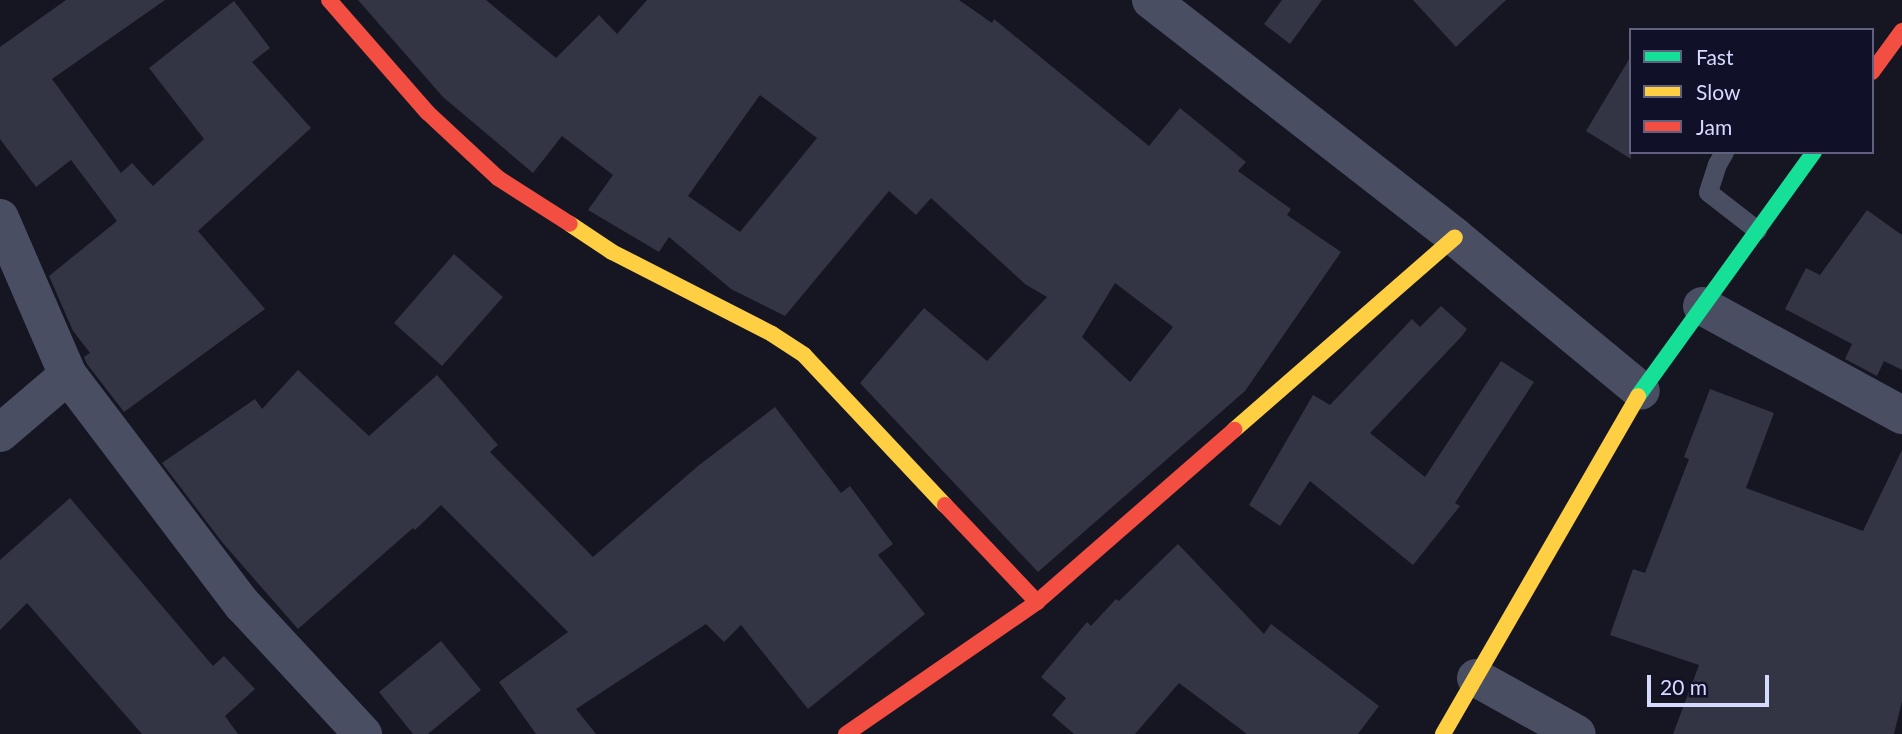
<!DOCTYPE html>
<html>
<head>
<meta charset="utf-8">
<style>
	body { margin:0 }
	#map { position:relative; width:1902px; height:734px; overflow:hidden; background:#161622; font-family:Lato,sans-serif }
	div>[style] { position:absolute }
	.building>* { inset:0; background:#333444 }
	.lane>* { height:19px; margin:-9.5px; padding:0 9.5px; transform-origin:9.5px; border-radius:9.5px; background:#4a4e63 }
	.street>* { height:38px; margin:-19px; padding:0 19px; transform-origin:19px; border-radius:19px; background:#4a4e63 }
	.fast>* { height:16px; margin:-8px; padding:0 8px; transform-origin:8px; border-radius:8px; background:#16e098 }
	.slow>* { height:16px; margin:-8px; padding:0 8px; transform-origin:8px; border-radius:8px; background:#ffcf43 }
	.jam>* { height:16px; margin:-8px; padding:0 8px; transform-origin:8px; border-radius:8px; background:#f24e42 }
	span { translate:-50% -50%; white-space:nowrap; text-align:center; line-height:1.15; -webkit-text-stroke:5px #101028; paint-order:stroke }
	.legend { position:absolute; left:1629px; top:28px; width:245px; height:126px; box-sizing:border-box; background:#101028; border:2px solid #60617e; margin:0; padding:9px 12px; list-style:none; font-size:21px; color:#d7daff }
	.legend li { display:flex; align-items:center; gap:14px; height:35px }
	.legend b { width:35px; border:2px solid #60617e }
	.scale { position:absolute; left:1647px; top:675px; width:122px; height:32px; box-sizing:border-box; border:4px solid #d7daff; border-top:0; padding-left:9px; font-size:21px; line-height:24px; white-space:nowrap; color:#d7daff; -webkit-text-stroke:5px #101028; paint-order:stroke }
</style>
</head>
<body>
<div id="map">
	<div class="building">
		<i style="clip-path:polygon(66px 0,165px 0,52px 79px,121px 173px,132px 163px,153px 186px,204px 139px,149px 68px,234px 1px,270px 48px,252px 62px,311px 128px,198px 231px,265px 309px,124px 412px,87px 364px,84px 357px,90px 353px,73px 331px,49px 276px,117px 221px,71px 160px,36px 187px,0 139px,0 47px)"></i>
		<i style="clip-path:polygon(evenodd,358px 0,486px 0,556px 58px,599px 15px,617px 34px,647px 0,959px 0,992px 23px,994px 19px,1149px 146px,1180px 108px,1246px 162px,1238px 171px,1291px 209px,1287px 215px,1341px 252px,1245px 391px,1038px 572px,860px 383px,924px 308px,987px 361px,1047px 297px,1025px 284px,931px 198px,916px 215px,889px 191px,785px 316px,731px 289px,669px 237px,659px 252px,588px 210px,613px 175px,562px 136px,533px 173px,443px 97px,358px 0,760px 95px,817px 138px,740px 232px,688px 196px,760px 95px,358px 0,1115px 283px,1173px 327px,1130px 382px,1082px 337px,1115px 283px)"></i>
		<i style="clip-path:polygon(1282px 0,1322px 0,1290px 44px,1264px 24px)"></i>
		<i style="clip-path:polygon(1413px 0,1506px 0,1456px 47px)"></i>
		<i style="clip-path:polygon(1631px 56px,1631px 159px,1586px 131px)"></i>
		<i style="clip-path:polygon(1867px 210px,1902px 235px,1902px 370px,1884px 361px,1877px 376px,1845px 359px,1852px 344px,1785px 309px,1806px 268px,1820px 275px)"></i>
		<i style="clip-path:polygon(454px 254px,503px 297px,442px 366px,394px 323px)"></i>
		<i style="clip-path:polygon(1441px 306px,1467px 329px,1462px 336px,1370px 433px,1425px 477px,1501px 361px,1534px 382px,1455px 503px,1460px 506px,1413px 565px,1310px 481px,1280px 526px,1249px 505px,1313px 395px,1330px 405px,1412px 319px,1420px 327px)"></i>
		<i style="clip-path:polygon(298px 370px,369px 436px,437px 375px,498px 445px,490px 452px,593px 557px,698px 466px,775px 407px,841px 493px,850px 486px,893px 544px,878px 555px,925px 614px,808px 709px,741px 625px,724px 642px,706px 624px,576px 709px,596px 734px,536px 734px,499px 682px,568px 632px,441px 505px,415px 530px,413px 528px,298px 629px,222px 542px,162px 463px,255px 399px,262px 409px)"></i>
		<i style="clip-path:polygon(1710px 389px,1774px 413px,1746px 488px,1863px 531px,1902px 450px,1902px 701px,1894px 734px,1673px 734px,1699px 665px,1610px 635px,1633px 569px,1645px 573px,1689px 459px,1684px 457px)"></i>
		<i style="clip-path:polygon(70px 498px,213px 666px,224px 656px,255px 689px,225px 716px,238px 734px,142px 734px,27px 603px,0 630px,0 560px)"></i>
		<i style="clip-path:polygon(1178px 544px,1264px 634px,1271px 624px,1379px 706px,1358px 734px,1247px 734px,1179px 683px,1135px 734px,1074px 734px,1052px 715px,1066px 698px,1041px 677px,1087px 622px,1091px 626px,1116px 599px,1119px 601px)"></i>
		<i style="clip-path:polygon(441px 641px,481px 690px,428px 734px,413px 734px,379px 692px)"></i>
	</div>
	<div class="lane">
		<i style="left:1724px;top:152px;width:14px;rotate:120deg"></i>
		<i style="left:1717px;top:164px;width:29px;rotate:108deg"></i>
		<i style="left:1708px;top:192px;width:62px;rotate:37.8deg"></i>
	</div>
	<div class="street">
		<i style="left:1151px;top:0;width:385px;rotate:37.9deg"></i>
		<i style="left:1455px;top:237px;width:241px;rotate:39.6deg"></i>
		<i style="left:0;top:218px;width:171px;rotate:66.6deg"></i>
		<i style="left:68px;top:375px;width:288px;rotate:52.8deg"></i>
		<i style="left:242px;top:604px;width:178px;rotate:47.1deg"></i>
		<i style="left:1702px;top:306px;width:228px;rotate:28.6deg"></i>
		<i style="left:0;top:433px;width:89px;rotate:-40.5deg"></i>
		<i style="left:1476px;top:678px;width:115px;rotate:29deg"></i>
	</div>
	<div class="fast">
		<i style="left:1638px;top:396px;width:301px;rotate:-54.2deg"></i>
	</div>
	<div class="slow">
		<i style="left:570px;top:224px;width:50px;rotate:33.7deg"></i>
		<i style="left:612px;top:252px;width:180px;rotate:27.1deg"></i>
		<i style="left:772px;top:334px;width:38px;rotate:33deg"></i>
		<i style="left:804px;top:355px;width:206px;rotate:46.8deg"></i>
		<i style="left:1234px;top:430px;width:293px;rotate:-41.1deg"></i>
		<i style="left:1443px;top:734px;width:390px;rotate:-60deg"></i>
	</div>
	<div class="jam">
		<i style="left:329px;top:0;width:149px;rotate:48.8deg"></i>
		<i style="left:427px;top:112px;width:97px;rotate:42.9deg"></i>
		<i style="left:498px;top:178px;width:85px;rotate:32.6deg"></i>
		<i style="left:1872px;top:72px;width:51px;rotate:-53.8deg"></i>
		<i style="left:945px;top:505px;width:134px;rotate:46.5deg"></i>
		<i style="left:846px;top:734px;width:232px;rotate:-34.6deg"></i>
		<i style="left:1037px;top:602px;width:262px;rotate:-41.1deg"></i>
	</div>
	<ul class="legend">
	<li><b style="height:9px;background:#16e098"></b>Fast</li>
	<li><b style="height:9px;background:#ffcf43"></b>Slow</li>
	<li><b style="height:9px;background:#f24e42"></b>Jam</li>
	</ul>
	<div class="scale">20 m</div>
</div>
</body>
</html>
